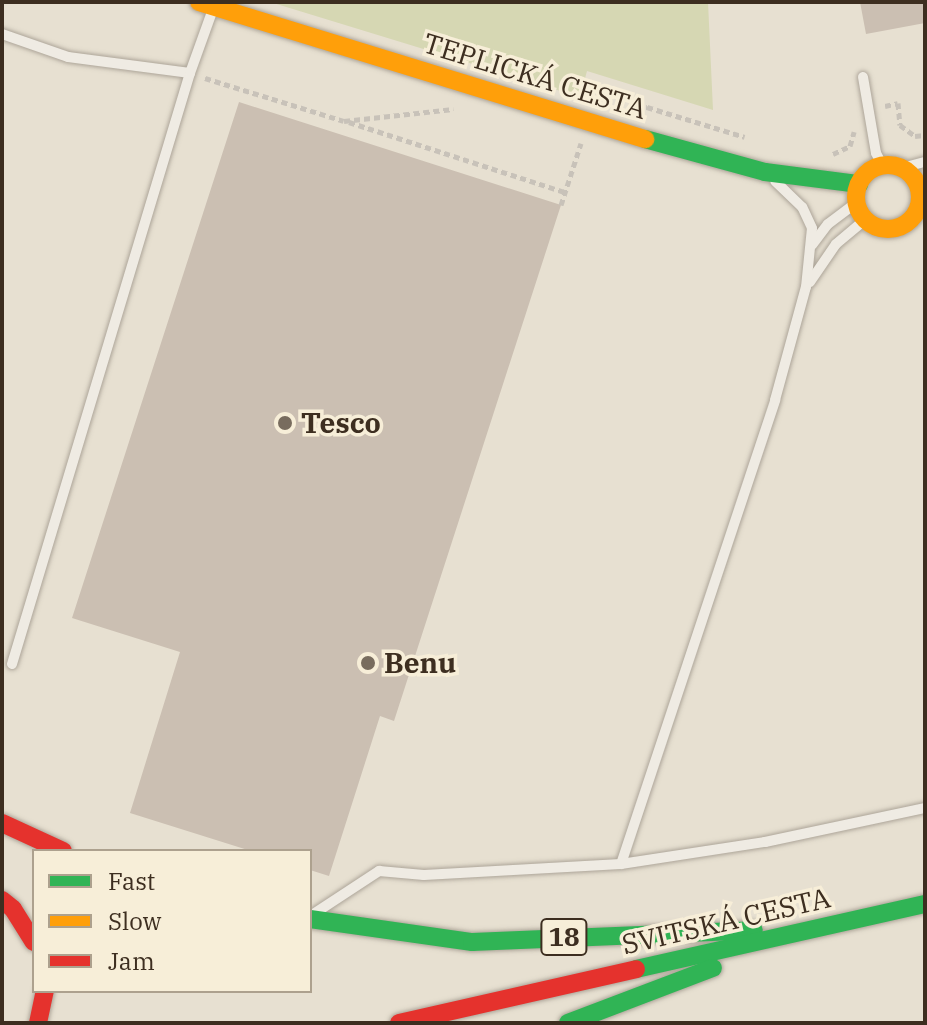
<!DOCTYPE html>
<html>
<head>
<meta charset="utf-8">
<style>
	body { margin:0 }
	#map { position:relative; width:927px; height:1025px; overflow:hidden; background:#e7e0d1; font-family:"IBM Plex Serif",serif }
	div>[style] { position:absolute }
	.green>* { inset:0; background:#d6d7b3 }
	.building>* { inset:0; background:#cbbfb2 }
	.path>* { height:5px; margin-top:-2.5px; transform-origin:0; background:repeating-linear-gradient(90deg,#c8c2b9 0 6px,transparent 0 10px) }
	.roads { filter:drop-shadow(0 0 2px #ada599) drop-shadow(0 0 2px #ada599) }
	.lane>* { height:10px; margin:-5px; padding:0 5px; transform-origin:5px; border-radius:5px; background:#efebe3 }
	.fast>* { height:18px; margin:-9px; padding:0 9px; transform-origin:9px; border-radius:9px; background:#30b455 }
	.slow>* { height:18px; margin:-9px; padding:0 9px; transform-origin:9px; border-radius:9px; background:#ff9f0a }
	.slow>.ring { margin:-9px; padding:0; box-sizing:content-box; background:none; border:18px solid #ff9f0a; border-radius:50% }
	.jam>* { height:18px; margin:-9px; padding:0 9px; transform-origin:9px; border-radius:9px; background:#e5322d }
	.dots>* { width:22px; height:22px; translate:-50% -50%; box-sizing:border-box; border:4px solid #f7eed8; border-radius:50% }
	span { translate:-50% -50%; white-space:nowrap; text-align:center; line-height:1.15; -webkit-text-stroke:7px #f7eed8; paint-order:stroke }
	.shield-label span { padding:2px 6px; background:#f7eed8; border:2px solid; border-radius:6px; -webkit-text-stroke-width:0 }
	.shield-label { font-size:26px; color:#3d2e20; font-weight:700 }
	.street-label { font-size:28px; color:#3d2e20 }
	.poi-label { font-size:28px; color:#3d2e20; font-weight:700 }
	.left { translate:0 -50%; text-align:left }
	.frame { position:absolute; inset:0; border:4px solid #3d2e20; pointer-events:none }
	.legend { position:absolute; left:32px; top:849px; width:280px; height:144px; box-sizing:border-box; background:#f7eed8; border:2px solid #ada18e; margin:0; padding:10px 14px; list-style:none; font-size:24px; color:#3d2e20 }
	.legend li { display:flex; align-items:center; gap:16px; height:40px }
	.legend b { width:40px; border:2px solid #ada18e }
</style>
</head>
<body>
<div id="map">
	<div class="green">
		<i style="clip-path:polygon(270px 2px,708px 2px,713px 110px,587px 71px,580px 97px)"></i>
	</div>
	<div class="building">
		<i style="clip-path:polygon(860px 2px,925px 2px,925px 23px,866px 34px)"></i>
		<i style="clip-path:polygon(239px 102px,561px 205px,394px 721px,380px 716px,329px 876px,310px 870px,310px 851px,251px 851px,130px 813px,180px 652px,72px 618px)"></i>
	</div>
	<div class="path">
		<i style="left:205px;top:78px;width:145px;rotate:17.2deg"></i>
		<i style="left:344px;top:121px;width:110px;rotate:-6.3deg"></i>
		<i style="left:885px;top:106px;width:13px;rotate:-13deg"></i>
		<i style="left:898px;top:103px;width:22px;rotate:85deg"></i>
		<i style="left:900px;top:125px;width:19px;rotate:36deg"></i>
		<i style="left:915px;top:136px;width:10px;rotate:-6deg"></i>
		<i style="left:636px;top:108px;width:11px;rotate:-5deg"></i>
		<i style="left:647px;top:107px;width:102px;rotate:17deg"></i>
		<i style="left:349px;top:122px;width:227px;rotate:18deg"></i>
		<i style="left:833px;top:154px;width:19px;rotate:-25deg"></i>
		<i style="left:850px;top:146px;width:15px;rotate:-74deg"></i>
		<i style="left:561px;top:205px;width:65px;rotate:-72.1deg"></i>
	</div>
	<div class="roads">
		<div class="lane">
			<i style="left:2px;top:34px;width:70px;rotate:19.2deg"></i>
			<i style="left:68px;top:57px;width:123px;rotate:7.5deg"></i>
			<i style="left:863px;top:77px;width:77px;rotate:80.3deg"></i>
			<i style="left:876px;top:153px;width:13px;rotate:63deg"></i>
			<i style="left:902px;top:168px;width:24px;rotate:-15deg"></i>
			<i style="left:920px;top:193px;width:6px;rotate:-39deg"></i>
			<i style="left:812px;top:245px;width:26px;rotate:-53deg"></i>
			<i style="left:828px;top:224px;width:35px;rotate:-37deg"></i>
			<i style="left:810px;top:282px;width:46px;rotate:-55.6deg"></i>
			<i style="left:836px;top:244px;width:38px;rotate:-40deg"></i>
			<i style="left:12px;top:664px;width:617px;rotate:-73.24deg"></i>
			<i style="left:190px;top:73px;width:68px;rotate:-70.2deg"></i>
			<i style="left:621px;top:864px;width:489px;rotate:-71.6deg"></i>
			<i style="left:775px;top:400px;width:117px;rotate:-74.7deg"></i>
			<i style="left:806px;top:287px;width:59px;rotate:-84.2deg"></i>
			<i style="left:812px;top:228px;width:23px;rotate:-115deg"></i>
			<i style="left:802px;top:207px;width:37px;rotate:-136deg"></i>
			<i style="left:315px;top:913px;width:77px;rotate:-33.3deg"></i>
			<i style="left:379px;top:871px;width:45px;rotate:5.1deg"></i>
			<i style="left:424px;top:875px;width:197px;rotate:-3.2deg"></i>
			<i style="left:621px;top:864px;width:146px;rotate:-8.7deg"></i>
			<i style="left:765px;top:842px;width:164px;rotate:-12deg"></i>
		</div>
		<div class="fast">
			<i style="left:645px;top:139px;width:124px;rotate:15.4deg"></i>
			<i style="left:765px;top:172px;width:95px;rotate:7.3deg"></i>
			<i style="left:310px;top:919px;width:164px;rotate:8.1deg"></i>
			<i style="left:472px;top:942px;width:282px;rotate:-2.4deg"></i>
			<i style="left:636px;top:969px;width:296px;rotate:-12.7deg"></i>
			<i style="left:568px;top:1023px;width:155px;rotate:-20.8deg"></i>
		</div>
		<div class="slow">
			<i style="left:199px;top:2px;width:467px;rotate:17.1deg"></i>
			<i class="ring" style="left:856px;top:165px;width:46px;height:46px"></i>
		</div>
		<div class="jam">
			<i style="left:2px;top:823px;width:67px;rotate:24.7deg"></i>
			<i style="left:2px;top:900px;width:14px;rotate:39deg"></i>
			<i style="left:13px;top:909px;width:39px;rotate:58deg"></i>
			<i style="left:38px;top:1023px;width:33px;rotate:-78deg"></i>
			<i style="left:399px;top:1023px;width:243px;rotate:-12.8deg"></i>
		</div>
	</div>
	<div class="dots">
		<i style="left:285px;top:423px;background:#786c5e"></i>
		<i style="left:368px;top:663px;background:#786c5e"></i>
	</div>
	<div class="shield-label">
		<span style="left:564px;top:937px">18</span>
	</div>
	<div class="street-label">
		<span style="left:535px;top:76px;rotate:17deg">TEPLICKÁ CESTA</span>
		<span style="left:726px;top:921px;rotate:-13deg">SVITSKÁ CESTA</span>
	</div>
	<div class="poi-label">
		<span class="left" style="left:301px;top:423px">Tesco</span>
		<span class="left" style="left:384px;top:663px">Benu</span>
	</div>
	<div class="frame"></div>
	<ul class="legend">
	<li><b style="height:10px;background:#30b455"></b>Fast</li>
	<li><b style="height:10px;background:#ff9f0a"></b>Slow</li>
	<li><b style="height:10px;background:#e5322d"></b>Jam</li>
	</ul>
</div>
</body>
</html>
